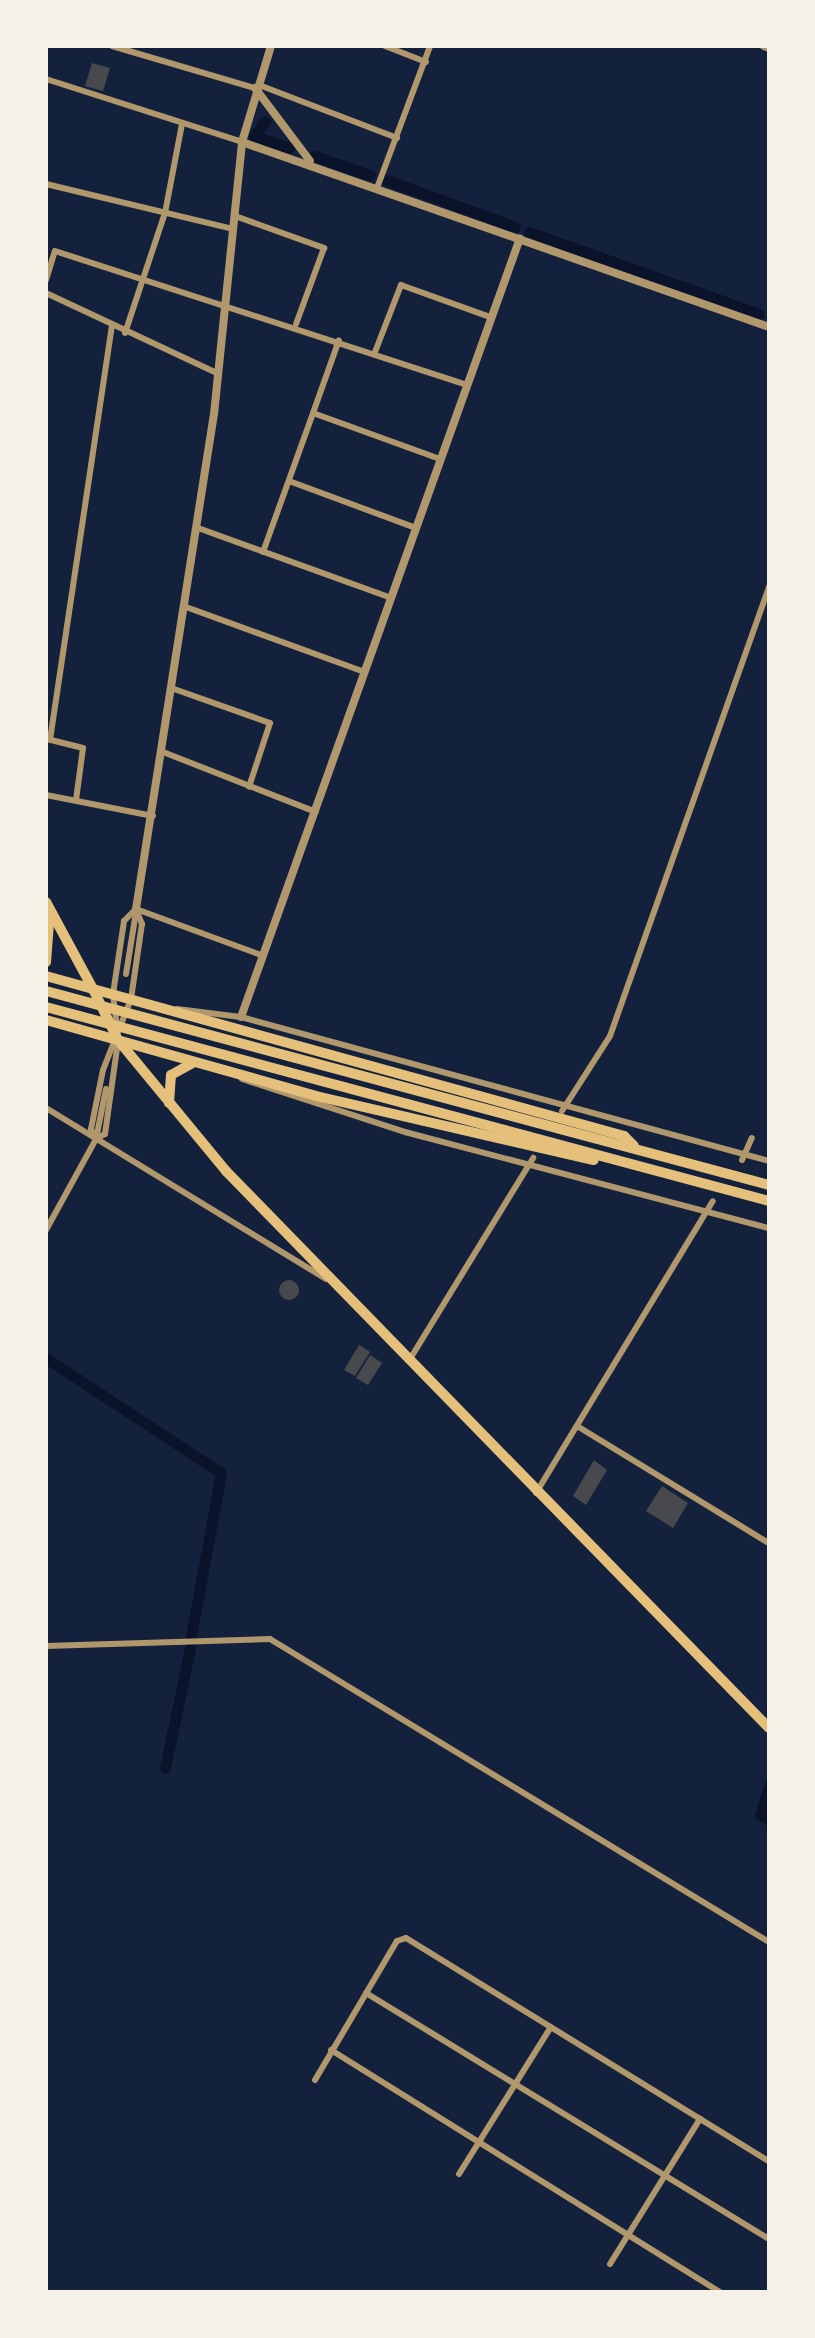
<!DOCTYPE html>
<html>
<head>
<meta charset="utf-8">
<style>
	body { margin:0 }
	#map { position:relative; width:815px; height:2338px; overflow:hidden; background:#14213d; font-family:"Work Sans",sans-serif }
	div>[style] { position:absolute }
	.canal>* { height:11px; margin:-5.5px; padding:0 5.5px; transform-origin:5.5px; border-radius:5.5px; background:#0b132b }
	.building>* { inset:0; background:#48494c }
	.round { border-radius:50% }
	.minor>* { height:6px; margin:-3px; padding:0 3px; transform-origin:3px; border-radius:3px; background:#b1986c }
	.tertiary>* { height:8px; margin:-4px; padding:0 4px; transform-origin:4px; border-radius:4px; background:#b1986c }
	.primary>* { height:10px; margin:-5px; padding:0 5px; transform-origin:5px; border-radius:5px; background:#e5c07b }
	.trunk>* { height:10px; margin:-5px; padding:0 5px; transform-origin:5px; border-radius:5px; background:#e5c07b }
	span { translate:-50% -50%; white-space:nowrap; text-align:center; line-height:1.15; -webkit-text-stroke:6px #f6f1e7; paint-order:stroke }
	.frame { position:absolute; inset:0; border:48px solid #f6f1e7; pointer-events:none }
</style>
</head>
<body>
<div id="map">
	<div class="canal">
		<i style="left:265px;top:121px;width:19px;rotate:126deg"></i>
		<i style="left:254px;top:136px;width:37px;rotate:19deg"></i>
		<i style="left:314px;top:156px;width:59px;rotate:18.7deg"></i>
		<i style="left:386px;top:180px;width:137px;rotate:20deg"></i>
		<i style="left:529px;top:232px;width:244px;rotate:19.6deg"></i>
		<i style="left:46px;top:1358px;width:209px;rotate:33.3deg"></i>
		<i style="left:221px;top:1473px;width:166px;rotate:100.4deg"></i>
		<i style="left:165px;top:1768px;width:123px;rotate:-78.2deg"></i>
		<i style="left:769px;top:1786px;width:30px;rotate:107deg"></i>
		<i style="left:760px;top:1815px;width:10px;rotate:29deg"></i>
	</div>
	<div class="building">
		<i style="clip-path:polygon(92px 63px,110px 68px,103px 91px,85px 86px)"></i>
		<i class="round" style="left:279px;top:1280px;width:20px;height:20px"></i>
		<i style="clip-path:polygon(359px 1345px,370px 1352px,355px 1376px,344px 1370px)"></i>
		<i style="clip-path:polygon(370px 1355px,382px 1363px,368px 1385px,356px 1378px)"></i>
		<i style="clip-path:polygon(594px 1460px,607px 1470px,586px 1505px,573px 1496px)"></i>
		<i style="clip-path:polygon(662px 1486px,688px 1503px,673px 1528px,646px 1511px)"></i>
	</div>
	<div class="minor">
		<i style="left:112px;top:46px;width:149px;rotate:16.4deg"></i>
		<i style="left:385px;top:46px;width:44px;rotate:21.3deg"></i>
		<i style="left:46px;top:79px;width:206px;rotate:17.8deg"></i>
		<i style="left:259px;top:85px;width:148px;rotate:21deg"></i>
		<i style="left:46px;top:184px;width:193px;rotate:13.5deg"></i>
		<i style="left:377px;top:188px;width:152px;rotate:-69.5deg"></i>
		<i style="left:235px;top:216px;width:95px;rotate:19.8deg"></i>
		<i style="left:324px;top:248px;width:81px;rotate:110.2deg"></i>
		<i style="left:46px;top:280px;width:30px;rotate:-73deg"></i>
		<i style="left:55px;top:251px;width:433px;rotate:18deg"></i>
		<i style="left:46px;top:293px;width:191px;rotate:25.1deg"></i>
		<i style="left:125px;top:333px;width:126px;rotate:-71.6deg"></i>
		<i style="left:165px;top:213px;width:91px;rotate:-79.2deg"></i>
		<i style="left:375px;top:352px;width:72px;rotate:-68.8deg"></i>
		<i style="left:401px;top:285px;width:95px;rotate:19.8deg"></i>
		<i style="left:313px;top:413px;width:77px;rotate:-70.4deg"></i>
		<i style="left:289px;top:481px;width:135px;rotate:20.3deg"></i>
		<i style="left:198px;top:528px;width:205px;rotate:19.9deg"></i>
		<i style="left:263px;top:552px;width:148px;rotate:-70.2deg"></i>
		<i style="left:313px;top:413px;width:135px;rotate:19.9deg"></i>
		<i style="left:186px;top:607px;width:190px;rotate:20deg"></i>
		<i style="left:174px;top:689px;width:102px;rotate:19.5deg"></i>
		<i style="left:270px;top:723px;width:67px;rotate:108.2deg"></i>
		<i style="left:163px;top:752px;width:164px;rotate:21.4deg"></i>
		<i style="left:46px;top:795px;width:109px;rotate:11.1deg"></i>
		<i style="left:76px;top:800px;width:52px;rotate:-82.3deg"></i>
		<i style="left:83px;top:748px;width:34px;rotate:-166deg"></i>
		<i style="left:50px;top:740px;width:418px;rotate:-81.5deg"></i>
		<i style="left:136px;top:909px;width:136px;rotate:20.2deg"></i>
		<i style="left:126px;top:974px;width:63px;rotate:-80.8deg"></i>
		<i style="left:177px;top:1009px;width:64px;rotate:7.1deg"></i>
		<i style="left:241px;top:1017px;width:547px;rotate:15.26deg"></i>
		<i style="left:117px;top:1027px;width:33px;rotate:-97deg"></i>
		<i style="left:113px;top:994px;width:74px;rotate:-81.4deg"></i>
		<i style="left:124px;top:921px;width:17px;rotate:-45deg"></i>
		<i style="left:242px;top:1079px;width:171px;rotate:18deg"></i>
		<i style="left:405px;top:1132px;width:376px;rotate:14.8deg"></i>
		<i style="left:46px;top:1108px;width:328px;rotate:31.4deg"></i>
		<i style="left:562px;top:1111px;width:89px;rotate:-57.4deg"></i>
		<i style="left:610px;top:1036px;width:477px;rotate:-70.5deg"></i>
		<i style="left:96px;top:1139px;width:10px;rotate:-29deg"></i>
		<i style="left:105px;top:1134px;width:93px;rotate:-82deg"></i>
		<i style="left:96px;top:1139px;width:11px;rotate:-117deg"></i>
		<i style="left:91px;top:1129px;width:60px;rotate:-78.5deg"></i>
		<i style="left:103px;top:1070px;width:76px;rotate:-68.5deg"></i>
		<i style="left:131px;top:999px;width:76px;rotate:-81.7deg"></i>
		<i style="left:142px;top:924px;width:16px;rotate:-112deg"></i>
		<i style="left:742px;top:1160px;width:24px;rotate:-66deg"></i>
		<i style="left:46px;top:1230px;width:104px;rotate:-61.2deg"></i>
		<i style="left:96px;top:1139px;width:51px;rotate:-78.7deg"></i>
		<i style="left:410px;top:1359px;width:236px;rotate:-58.5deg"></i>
		<i style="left:577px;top:1426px;width:225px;rotate:31.4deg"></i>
		<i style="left:536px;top:1493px;width:341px;rotate:-58.8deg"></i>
		<i style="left:46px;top:1646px;width:224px;rotate:-1.8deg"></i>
		<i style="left:270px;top:1639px;width:584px;rotate:31.27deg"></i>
		<i style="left:366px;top:1993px;width:472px;rotate:31.4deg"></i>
		<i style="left:331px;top:2050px;width:458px;rotate:31.9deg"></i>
		<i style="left:315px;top:2080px;width:161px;rotate:-59.5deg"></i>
		<i style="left:397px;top:1941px;width:9px;rotate:-18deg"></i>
		<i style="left:406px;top:1938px;width:426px;rotate:31.6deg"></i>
		<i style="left:459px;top:2174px;width:173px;rotate:-58deg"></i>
		<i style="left:610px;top:2264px;width:171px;rotate:-58.2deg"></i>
	</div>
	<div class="tertiary">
		<i style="left:764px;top:46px;width:5px;rotate:22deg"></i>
		<i style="left:255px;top:88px;width:91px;rotate:53deg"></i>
		<i style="left:242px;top:142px;width:559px;rotate:19.34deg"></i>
		<i style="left:136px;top:909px;width:501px;rotate:-81.05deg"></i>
		<i style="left:214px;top:414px;width:273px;rotate:-84.1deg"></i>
		<i style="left:242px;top:142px;width:100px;rotate:-73.2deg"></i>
		<i style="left:241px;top:1017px;width:827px;rotate:-70.29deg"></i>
	</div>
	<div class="primary">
		<i style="left:46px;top:902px;width:99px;rotate:61.6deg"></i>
	</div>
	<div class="trunk">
		<i style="left:46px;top:962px;width:52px;rotate:-85.6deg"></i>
		<i style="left:46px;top:976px;width:600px;rotate:15.47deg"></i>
		<i style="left:624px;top:1136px;width:14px;rotate:45deg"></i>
		<i style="left:93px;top:989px;width:57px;rotate:63.9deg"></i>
		<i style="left:118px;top:1040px;width:170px;rotate:50.5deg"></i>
		<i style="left:226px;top:1171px;width:778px;rotate:45.73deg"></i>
		<i style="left:46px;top:991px;width:749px;rotate:15.02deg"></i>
		<i style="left:46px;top:1007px;width:749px;rotate:15.02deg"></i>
		<i style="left:46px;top:1020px;width:280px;rotate:15.7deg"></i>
		<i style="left:316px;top:1096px;width:285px;rotate:13deg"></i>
		<i style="left:169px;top:1103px;width:28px;rotate:-86deg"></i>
		<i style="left:171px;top:1075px;width:25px;rotate:-29deg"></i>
	</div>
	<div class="frame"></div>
</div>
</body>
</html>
